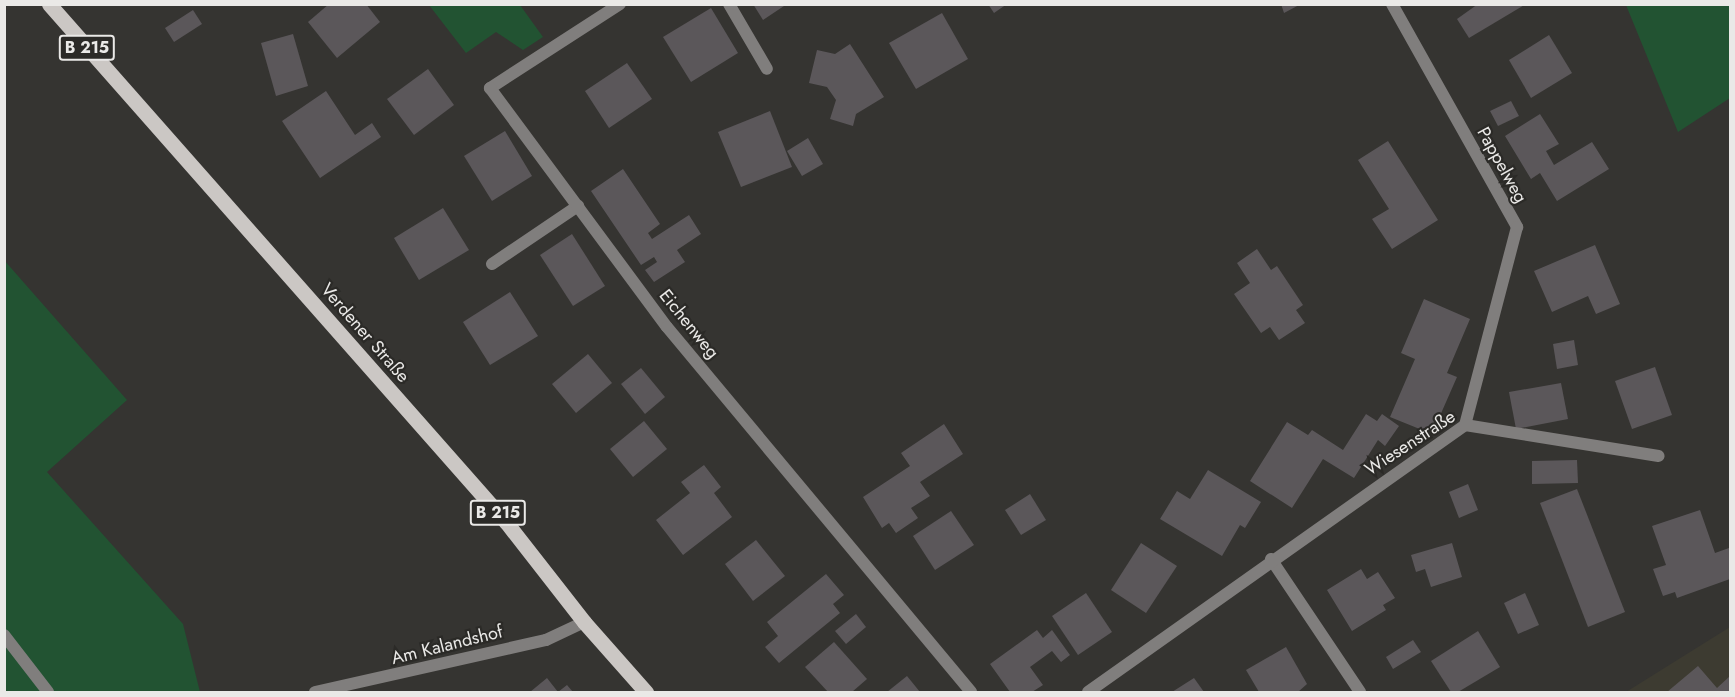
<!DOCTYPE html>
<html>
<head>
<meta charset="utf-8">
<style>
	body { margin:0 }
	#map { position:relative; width:1735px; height:697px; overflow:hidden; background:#353431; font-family:Jost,sans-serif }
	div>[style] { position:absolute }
	.built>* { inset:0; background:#3d3b31 }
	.green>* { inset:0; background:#225332 }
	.building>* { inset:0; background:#5b575a }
	.lane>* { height:12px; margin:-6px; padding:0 6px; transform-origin:6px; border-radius:6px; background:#807e7d }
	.street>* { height:12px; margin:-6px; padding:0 6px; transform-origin:6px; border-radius:6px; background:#807e7d }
	.primary>* { height:15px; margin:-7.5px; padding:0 7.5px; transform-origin:7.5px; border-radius:7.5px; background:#cbc7c4 }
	span { translate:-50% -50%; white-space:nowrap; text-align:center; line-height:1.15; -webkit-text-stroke:4.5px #2b2a27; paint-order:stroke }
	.shield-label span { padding:2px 4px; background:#2b2a27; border:2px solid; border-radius:4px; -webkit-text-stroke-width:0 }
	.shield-label { font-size:16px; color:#eae9e7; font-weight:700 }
	.street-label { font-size:18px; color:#eae9e7 }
	.frame { position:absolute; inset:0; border:6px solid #eae9e7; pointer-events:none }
</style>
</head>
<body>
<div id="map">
	<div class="built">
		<i style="clip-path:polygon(1730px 627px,1730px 692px,1626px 692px)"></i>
	</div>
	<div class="green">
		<i style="clip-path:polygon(429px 5px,520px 5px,543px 37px,523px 50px,496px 32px,466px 53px)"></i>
		<i style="clip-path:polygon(1626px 5px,1730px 5px,1730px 98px,1678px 132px)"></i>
		<i style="clip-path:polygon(4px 260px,127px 400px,47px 472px,183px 624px,200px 692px,5px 692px)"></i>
	</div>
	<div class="building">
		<i style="clip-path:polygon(329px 4px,366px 4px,380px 22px,337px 58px,308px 22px)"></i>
		<i style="clip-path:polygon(753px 4px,787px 4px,763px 20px)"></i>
		<i style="clip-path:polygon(988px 4px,1007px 4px,994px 13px)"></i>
		<i style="clip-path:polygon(1281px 4px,1301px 4px,1284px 13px)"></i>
		<i style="clip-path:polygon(1478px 4px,1526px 4px,1469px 38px,1457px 19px)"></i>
		<i style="clip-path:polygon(711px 8px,738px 53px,691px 82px,663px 37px)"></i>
		<i style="clip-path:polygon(193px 10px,202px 24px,174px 42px,165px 28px)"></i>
		<i style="clip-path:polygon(942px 13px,968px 59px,916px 89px,889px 43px)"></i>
		<i style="clip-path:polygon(293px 34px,308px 86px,276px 96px,261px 43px)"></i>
		<i style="clip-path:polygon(1549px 35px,1572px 73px,1531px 98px,1509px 60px)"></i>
		<i style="clip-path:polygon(850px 44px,884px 97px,856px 114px,853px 126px,830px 119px,836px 100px,827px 87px,809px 83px,817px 50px,835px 54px)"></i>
		<i style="clip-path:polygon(627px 63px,652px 99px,609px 128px,585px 91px)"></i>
		<i style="clip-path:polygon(428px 69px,454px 105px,414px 135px,387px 99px)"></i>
		<i style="clip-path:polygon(326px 91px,355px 135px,372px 123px,381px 137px,320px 178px,282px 121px)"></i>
		<i style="clip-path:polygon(1511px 101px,1519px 116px,1498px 126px,1490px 111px)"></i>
		<i style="clip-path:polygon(770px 111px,792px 167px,741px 187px,718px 132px)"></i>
		<i style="clip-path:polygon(1540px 114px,1559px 144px,1546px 151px,1554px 165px,1592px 142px,1609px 169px,1557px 201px,1540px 173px,1531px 179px,1505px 136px)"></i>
		<i style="clip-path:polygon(505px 131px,532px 176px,492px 201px,464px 156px)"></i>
		<i style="clip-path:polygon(808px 138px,823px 164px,802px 176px,787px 151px)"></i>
		<i style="clip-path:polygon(1388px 141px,1438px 220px,1392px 249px,1372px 219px,1389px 209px,1358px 160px)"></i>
		<i style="clip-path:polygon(623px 169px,660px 224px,648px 233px,652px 239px,689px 215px,701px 234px,677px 250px,685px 262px,654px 282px,645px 270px,657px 262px,654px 257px,641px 265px,591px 191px)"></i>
		<i style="clip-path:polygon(443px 208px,469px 250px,419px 280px,394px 238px)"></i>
		<i style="clip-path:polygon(572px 234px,605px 286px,573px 306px,540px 255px)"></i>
		<i style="clip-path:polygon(1595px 245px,1620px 304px,1596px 314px,1588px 296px,1552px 312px,1534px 271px)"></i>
		<i style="clip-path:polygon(1257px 249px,1271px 270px,1277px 266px,1303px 305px,1296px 310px,1305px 323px,1279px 340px,1270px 327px,1261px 333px,1234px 294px,1250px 283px,1237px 263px)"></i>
		<i style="clip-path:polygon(510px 292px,538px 336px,490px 365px,463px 322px)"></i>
		<i style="clip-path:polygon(1424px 299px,1470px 319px,1447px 373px,1457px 377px,1432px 434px,1390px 417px,1415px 359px,1401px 353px)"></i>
		<i style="clip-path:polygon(1574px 340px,1578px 365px,1557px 369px,1553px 344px)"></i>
		<i style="clip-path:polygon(588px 354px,612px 383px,576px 413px,552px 384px)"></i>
		<i style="clip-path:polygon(1655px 367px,1672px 415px,1632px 429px,1615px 381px)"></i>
		<i style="clip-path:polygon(641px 368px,665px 397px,645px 414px,621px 384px)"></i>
		<i style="clip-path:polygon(1561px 383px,1568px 419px,1516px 429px,1509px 392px)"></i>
		<i style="clip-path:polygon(1366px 414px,1377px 421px,1382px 414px,1399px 426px,1385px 446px,1378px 440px,1354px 478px,1323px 459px,1292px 508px,1250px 481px,1287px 422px,1308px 435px,1312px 430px,1343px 450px)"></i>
		<i style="clip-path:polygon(644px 421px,667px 449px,633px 477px,610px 449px)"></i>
		<i style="clip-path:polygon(944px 424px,963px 454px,920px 482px,930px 496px,911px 508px,918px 518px,896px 533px,889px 523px,882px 528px,863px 497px,910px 466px,901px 453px)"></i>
		<i style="clip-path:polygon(1577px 460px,1578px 483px,1532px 484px,1532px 461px)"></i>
		<i style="clip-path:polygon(704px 465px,721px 487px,714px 493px,732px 517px,683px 555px,656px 520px,690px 493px,681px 482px)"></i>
		<i style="clip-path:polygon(1208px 470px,1261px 502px,1245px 528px,1240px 525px,1222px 556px,1160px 519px,1177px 491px,1190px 499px)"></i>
		<i style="clip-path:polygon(1468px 484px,1478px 510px,1459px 518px,1449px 492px)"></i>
		<i style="clip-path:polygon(1577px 489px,1625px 612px,1588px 627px,1540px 503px)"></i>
		<i style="clip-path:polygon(1030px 494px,1046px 520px,1021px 535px,1005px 510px)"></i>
		<i style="clip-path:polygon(1700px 510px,1715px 553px,1729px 548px,1730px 579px,1677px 598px,1675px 592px,1663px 596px,1653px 569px,1666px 565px,1652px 526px)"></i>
		<i style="clip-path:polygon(951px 511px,974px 545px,935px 570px,913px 536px)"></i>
		<i style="clip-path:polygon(756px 540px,785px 576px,753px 601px,725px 564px)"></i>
		<i style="clip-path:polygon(1141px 543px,1177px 566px,1146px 613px,1111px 590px)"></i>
		<i style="clip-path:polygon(1452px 543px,1462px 577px,1431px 587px,1425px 569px,1416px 572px,1411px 555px)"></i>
		<i style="clip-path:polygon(1361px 569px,1367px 579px,1378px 572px,1395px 598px,1383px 605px,1386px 610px,1352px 631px,1327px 590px)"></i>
		<i style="clip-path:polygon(826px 574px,844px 595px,833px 604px,840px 613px,779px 663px,765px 647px,778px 636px,767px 622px)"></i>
		<i style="clip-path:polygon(1086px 593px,1112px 632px,1078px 655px,1052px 616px)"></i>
		<i style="clip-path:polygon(1525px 593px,1539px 625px,1518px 634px,1504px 603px)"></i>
		<i style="clip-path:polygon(856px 614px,866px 627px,846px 644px,835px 631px)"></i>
		<i style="clip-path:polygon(1037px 630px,1043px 638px,1052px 630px,1070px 655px,1061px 662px,1052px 651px,1030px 667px,1043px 685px,1032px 692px,1010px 692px,990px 664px)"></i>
		<i style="clip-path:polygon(1478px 631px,1500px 667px,1458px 692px,1451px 692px,1431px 661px)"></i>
		<i style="clip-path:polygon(1413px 640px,1421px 652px,1393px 669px,1386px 657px)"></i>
		<i style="clip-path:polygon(834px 642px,867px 679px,852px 692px,828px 692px,805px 667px)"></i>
		<i style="clip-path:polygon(1286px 647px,1307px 684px,1298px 692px,1259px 692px,1246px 670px)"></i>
		<i style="clip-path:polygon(1698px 666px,1717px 688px,1730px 676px,1730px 692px,1667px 692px)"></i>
		<i style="clip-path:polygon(907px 676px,920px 692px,887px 692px)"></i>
		<i style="clip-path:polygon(547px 678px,558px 692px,567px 685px,573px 692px,530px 692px)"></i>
		<i style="clip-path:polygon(1194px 678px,1204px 692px,1172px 692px)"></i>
	</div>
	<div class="lane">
		<i style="left:729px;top:4px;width:75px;rotate:59.7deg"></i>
		<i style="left:492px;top:264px;width:104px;rotate:-34deg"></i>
		<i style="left:4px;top:635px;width:72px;rotate:52.3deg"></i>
	</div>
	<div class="street">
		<i style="left:620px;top:4px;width:155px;rotate:147.1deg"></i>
		<i style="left:490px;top:88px;width:297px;rotate:53.5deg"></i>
		<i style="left:667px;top:327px;width:475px;rotate:50.2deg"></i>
		<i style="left:1392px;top:4px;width:256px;rotate:60.7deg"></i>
		<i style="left:1517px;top:227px;width:205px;rotate:104.7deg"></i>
		<i style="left:1271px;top:559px;width:160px;rotate:56.2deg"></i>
		<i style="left:315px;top:692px;width:237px;rotate:-12.7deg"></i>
		<i style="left:546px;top:640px;width:42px;rotate:-25.3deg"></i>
		<i style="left:1088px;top:692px;width:462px;rotate:-35.3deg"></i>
		<i style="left:1465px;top:425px;width:196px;rotate:9.1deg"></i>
	</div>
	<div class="primary">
		<i style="left:49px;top:4px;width:691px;rotate:48.58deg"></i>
		<i style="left:506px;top:522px;width:127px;rotate:52deg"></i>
		<i style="left:584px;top:622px;width:94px;rotate:48.5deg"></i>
	</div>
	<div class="shield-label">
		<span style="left:87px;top:48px">B 215</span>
		<span style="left:498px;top:513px">B 215</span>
	</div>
	<div class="street-label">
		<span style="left:1502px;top:165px;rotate:61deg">Pappelweg</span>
		<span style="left:689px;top:324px;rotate:51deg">Eichenweg</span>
		<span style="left:365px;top:333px;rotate:49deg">Verdener Straße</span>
		<span style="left:1410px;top:443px;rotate:-33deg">Wiesenstraße</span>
		<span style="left:447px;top:645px;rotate:-14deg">Am Kalandshof</span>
	</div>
	<div class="frame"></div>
</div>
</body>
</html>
